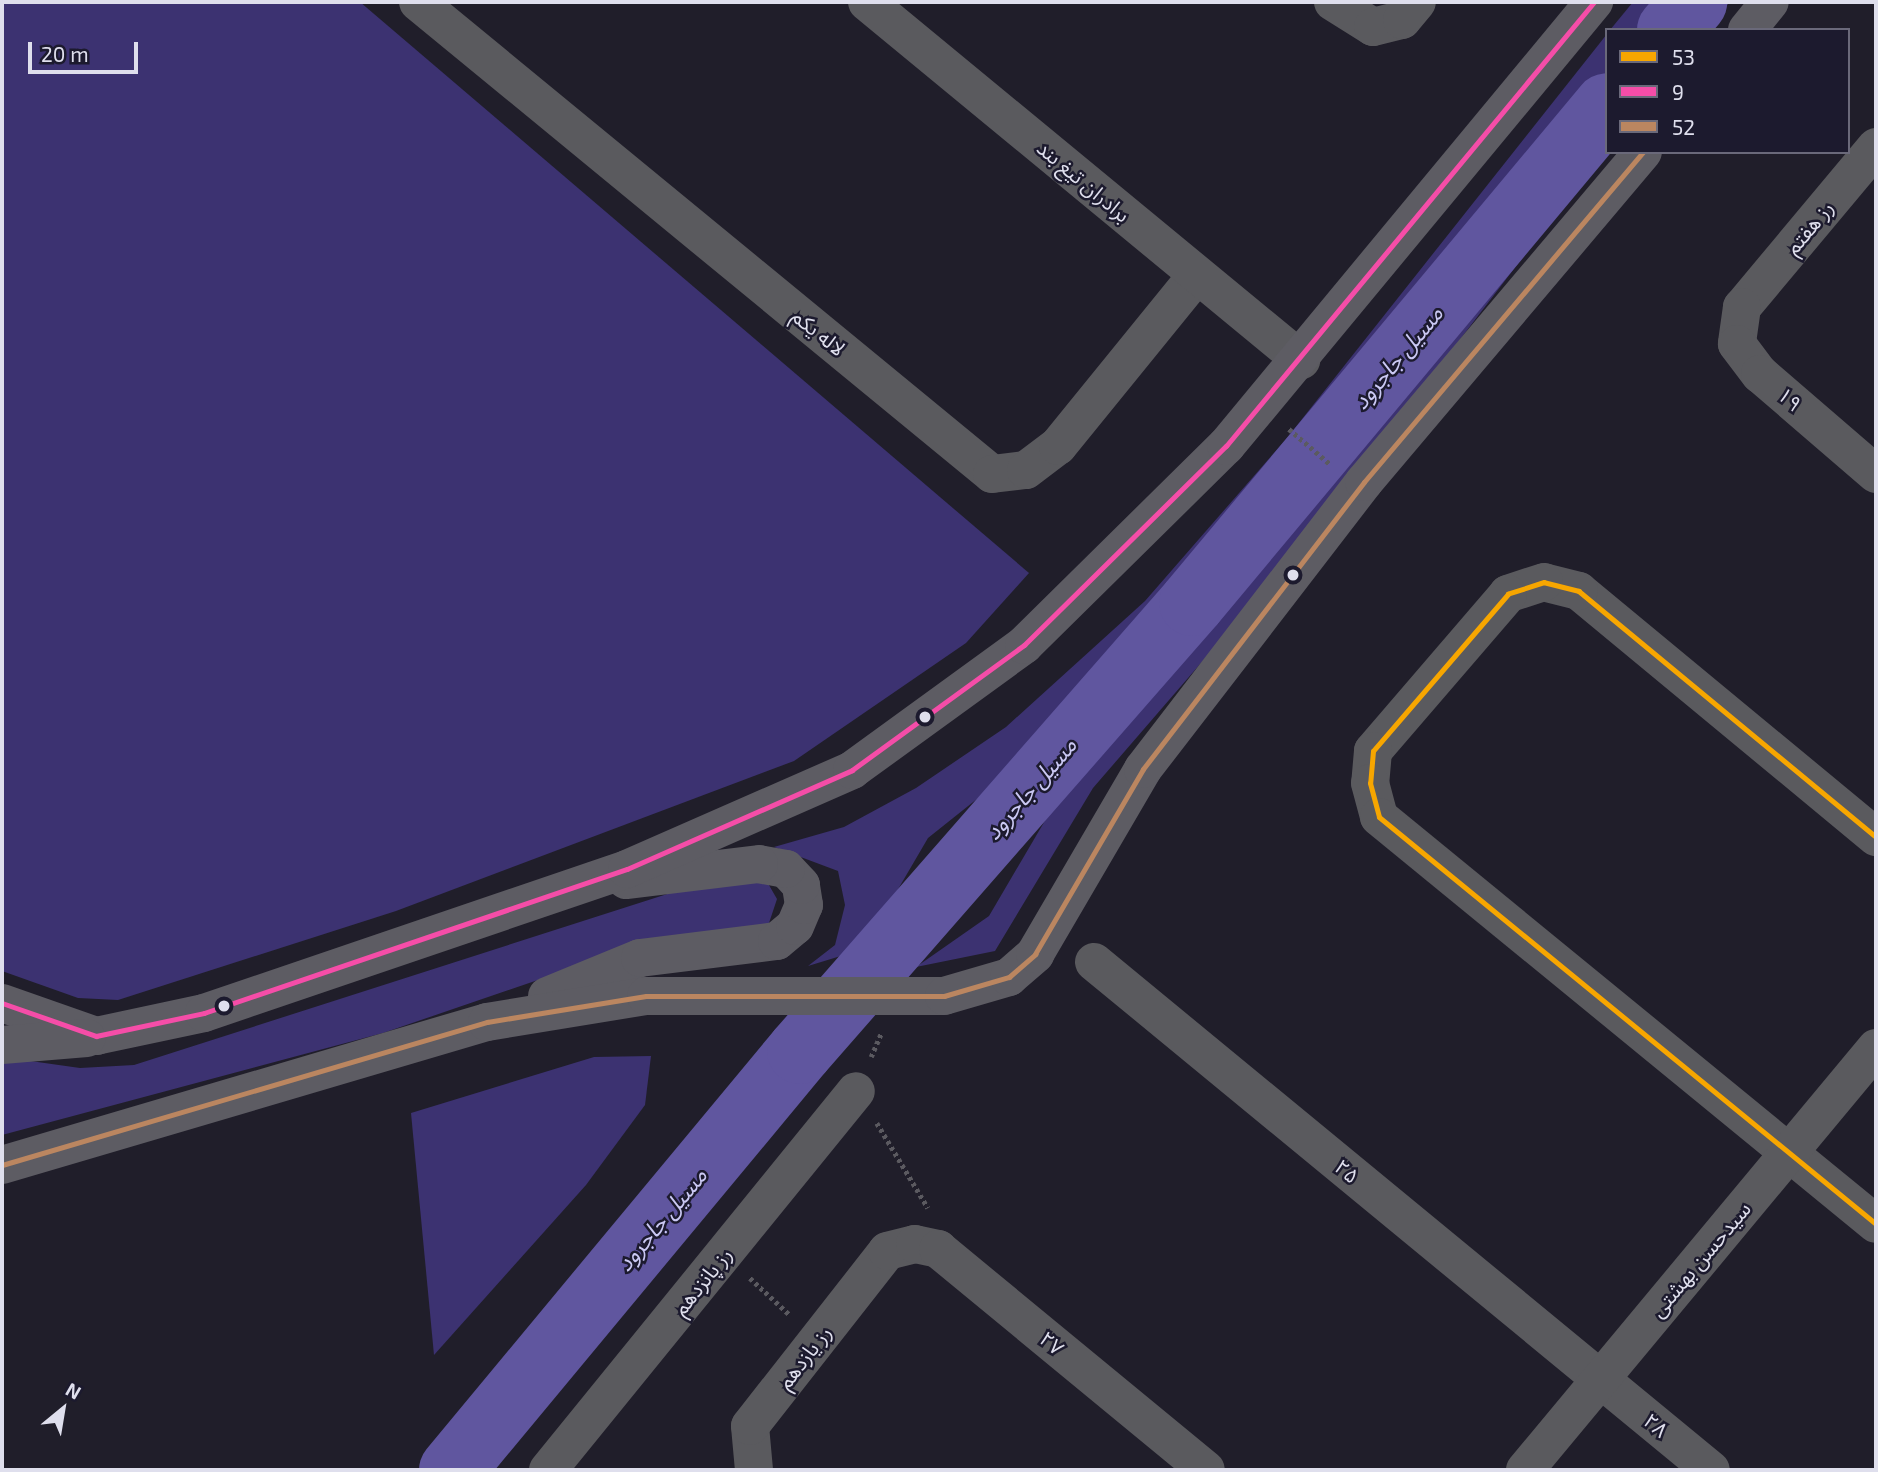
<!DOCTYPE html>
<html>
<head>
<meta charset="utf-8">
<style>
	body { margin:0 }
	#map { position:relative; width:1878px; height:1472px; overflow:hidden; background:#201e2a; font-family:"Exo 2","Noto Sans Arabic",sans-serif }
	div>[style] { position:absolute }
	.green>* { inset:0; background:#3c3271 }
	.river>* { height:66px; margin:-33px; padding:0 33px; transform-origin:33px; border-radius:33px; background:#60569f }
	.path>* { height:4.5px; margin-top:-2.25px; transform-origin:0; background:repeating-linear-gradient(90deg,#5b5a60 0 3.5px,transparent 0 7px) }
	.street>* { height:38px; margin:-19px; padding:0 19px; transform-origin:19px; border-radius:19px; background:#5a5a5e }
	.secondary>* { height:38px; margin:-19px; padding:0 19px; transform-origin:19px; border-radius:19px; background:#5d5c63 }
	.bus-1>* { height:5px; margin:-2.5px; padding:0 2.5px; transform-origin:2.5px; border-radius:2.5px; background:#f7a600 }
	.bus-2>* { height:5px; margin:-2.5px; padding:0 2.5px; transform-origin:2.5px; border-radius:2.5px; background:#f54da8 }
	.bus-3>* { height:5px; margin:-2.5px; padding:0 2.5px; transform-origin:2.5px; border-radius:2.5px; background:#bb8660 }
	.dots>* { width:19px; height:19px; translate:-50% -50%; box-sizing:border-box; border:4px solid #1c1a2e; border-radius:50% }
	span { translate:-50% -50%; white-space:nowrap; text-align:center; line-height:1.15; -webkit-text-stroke:5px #1c1a2e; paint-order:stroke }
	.street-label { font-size:21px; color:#dfdfed }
	.water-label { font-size:23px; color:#cbc9f4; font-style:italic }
	.frame { position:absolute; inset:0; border:4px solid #dfdfed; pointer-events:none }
	.legend { position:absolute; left:1605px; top:28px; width:245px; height:126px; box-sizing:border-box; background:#1c1a2e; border:2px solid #6a697a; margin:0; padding:9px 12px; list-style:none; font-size:21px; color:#dfdfed }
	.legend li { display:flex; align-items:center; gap:14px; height:35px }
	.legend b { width:35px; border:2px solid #6a697a }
	.north { position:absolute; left:28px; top:1374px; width:70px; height:70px; -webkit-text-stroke:5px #1c1a2e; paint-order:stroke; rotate:30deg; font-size:19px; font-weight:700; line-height:28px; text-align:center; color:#dfdfed }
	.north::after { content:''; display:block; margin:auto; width:24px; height:32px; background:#dfdfed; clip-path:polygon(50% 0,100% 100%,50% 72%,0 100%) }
	.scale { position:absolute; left:28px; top:42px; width:110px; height:32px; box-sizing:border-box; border:4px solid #dfdfed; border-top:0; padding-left:9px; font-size:21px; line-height:24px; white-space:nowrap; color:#dfdfed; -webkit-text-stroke:5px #1c1a2e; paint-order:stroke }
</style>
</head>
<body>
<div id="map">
	<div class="green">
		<i style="clip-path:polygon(2px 2px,360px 2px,1029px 573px,966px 643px,794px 761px,396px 911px,118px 1000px,78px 998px,2px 971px)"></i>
		<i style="clip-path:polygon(1633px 2px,1730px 2px,1705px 30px,1610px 30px)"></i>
		<i style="clip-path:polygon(1607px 34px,1607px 147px,1303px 545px,1093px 788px,995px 951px,916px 967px,989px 916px,1053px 807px,1170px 671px,1253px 506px,1036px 752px,928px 838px,873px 932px,844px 955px,808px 966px,835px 945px,845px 905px,838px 871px,774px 847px,844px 827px,916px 788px,1006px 727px,1145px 601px,1287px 438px)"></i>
		<i style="clip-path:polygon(766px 880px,777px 899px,767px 929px,608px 956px,383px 1033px,2px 1135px,2px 1057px,80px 1068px,134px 1065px,686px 888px)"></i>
		<i style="clip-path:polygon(651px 1056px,645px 1105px,586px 1185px,434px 1355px,411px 1113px,594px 1057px)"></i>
	</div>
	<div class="river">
		<i style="left:1670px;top:30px;width:37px;rotate:-49deg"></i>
		<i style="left:452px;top:1470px;width:545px;rotate:-50.29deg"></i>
		<i style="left:800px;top:1051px;width:595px;rotate:-48.81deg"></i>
		<i style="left:1192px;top:603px;width:647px;rotate:-50.14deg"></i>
	</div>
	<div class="path">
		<i style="left:1289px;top:429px;width:54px;rotate:40.5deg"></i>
		<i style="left:871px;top:1057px;width:26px;rotate:-67deg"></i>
		<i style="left:877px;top:1123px;width:99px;rotate:59deg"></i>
		<i style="left:750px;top:1278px;width:54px;rotate:42.8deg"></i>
	</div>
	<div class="street">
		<i style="left:418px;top:2px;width:743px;rotate:39.43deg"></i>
		<i style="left:992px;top:474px;width:34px;rotate:-7deg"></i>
		<i style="left:1026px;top:470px;width:40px;rotate:-37deg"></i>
		<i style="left:1058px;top:446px;width:220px;rotate:-50.9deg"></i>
		<i style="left:867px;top:2px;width:563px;rotate:39.52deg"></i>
		<i style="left:1333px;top:2px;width:47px;rotate:32deg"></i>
		<i style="left:1373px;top:27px;width:30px;rotate:-14deg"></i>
		<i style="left:1402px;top:20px;width:23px;rotate:-50deg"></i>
		<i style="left:1876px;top:147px;width:209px;rotate:129.9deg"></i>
		<i style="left:1742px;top:307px;width:37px;rotate:98deg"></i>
		<i style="left:1737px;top:344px;width:38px;rotate:53deg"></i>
		<i style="left:1760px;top:374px;width:153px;rotate:40.8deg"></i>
		<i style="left:1876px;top:837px;width:386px;rotate:-140.4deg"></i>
		<i style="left:1579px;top:591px;width:36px;rotate:-166deg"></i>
		<i style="left:1544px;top:582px;width:38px;rotate:162deg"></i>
		<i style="left:1508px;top:594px;width:207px;rotate:130.7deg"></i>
		<i style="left:1373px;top:751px;width:32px;rotate:95deg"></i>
		<i style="left:1370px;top:783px;width:35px;rotate:75deg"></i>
		<i style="left:1379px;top:817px;width:642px;rotate:39.31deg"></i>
		<i style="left:1094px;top:962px;width:799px;rotate:39.47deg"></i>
		<i style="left:548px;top:1470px;width:488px;rotate:-50.9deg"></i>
		<i style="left:754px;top:1470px;width:44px;rotate:-95.2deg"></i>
		<i style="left:750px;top:1426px;width:222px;rotate:-51.9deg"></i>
		<i style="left:887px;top:1251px;width:29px;rotate:-14deg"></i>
		<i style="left:915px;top:1244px;width:24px;rotate:12deg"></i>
		<i style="left:938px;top:1249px;width:347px;rotate:39.5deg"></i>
		<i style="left:1525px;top:1470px;width:549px;rotate:-50.25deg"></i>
	</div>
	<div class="secondary">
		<i style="left:1747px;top:30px;width:36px;rotate:-51deg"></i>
		<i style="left:547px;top:996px;width:100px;rotate:-22.2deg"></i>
		<i style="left:640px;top:958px;width:138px;rotate:-7.1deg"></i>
		<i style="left:777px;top:941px;width:23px;rotate:-40deg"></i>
		<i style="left:795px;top:926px;width:23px;rotate:-67deg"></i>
		<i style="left:804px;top:905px;width:20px;rotate:-99deg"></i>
		<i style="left:801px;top:885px;width:22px;rotate:-133deg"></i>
		<i style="left:786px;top:869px;width:27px;rotate:-170deg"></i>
		<i style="left:759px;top:864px;width:134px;rotate:173.1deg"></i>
		<i style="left:2px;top:1003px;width:100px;rotate:19.3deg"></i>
		<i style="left:96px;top:1036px;width:110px;rotate:-12deg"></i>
		<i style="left:204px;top:1013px;width:447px;rotate:-18.8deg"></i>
		<i style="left:627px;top:869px;width:246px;rotate:-23.7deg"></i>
		<i style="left:852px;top:770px;width:213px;rotate:-36deg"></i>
		<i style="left:1024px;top:645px;width:284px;rotate:-44.6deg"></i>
		<i style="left:1226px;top:446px;width:577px;rotate:-50.35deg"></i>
		<i style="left:2px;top:1045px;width:85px;rotate:-4.7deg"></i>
		<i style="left:2px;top:1165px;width:506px;rotate:-16.43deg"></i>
		<i style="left:487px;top:1022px;width:161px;rotate:-9.3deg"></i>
		<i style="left:646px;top:996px;width:298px"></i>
		<i style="left:944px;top:996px;width:68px;rotate:-16.3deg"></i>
		<i style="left:1009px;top:977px;width:35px;rotate:-41deg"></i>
		<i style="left:1035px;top:954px;width:214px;rotate:-59.7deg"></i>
		<i style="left:1143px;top:769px;width:362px;rotate:-52.4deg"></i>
		<i style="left:1364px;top:482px;width:432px;rotate:-49.8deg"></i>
	</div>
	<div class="bus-1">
		<i style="left:1876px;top:837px;width:386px;rotate:-140.4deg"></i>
		<i style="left:1579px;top:591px;width:36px;rotate:-166deg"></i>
		<i style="left:1544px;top:582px;width:38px;rotate:162deg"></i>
		<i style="left:1508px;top:594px;width:207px;rotate:130.7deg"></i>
		<i style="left:1373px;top:751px;width:32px;rotate:95deg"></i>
		<i style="left:1370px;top:783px;width:35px;rotate:75deg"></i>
		<i style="left:1379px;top:817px;width:642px;rotate:39.31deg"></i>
	</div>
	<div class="bus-2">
		<i style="left:2px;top:1003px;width:100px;rotate:19.3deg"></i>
		<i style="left:96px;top:1036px;width:110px;rotate:-12deg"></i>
		<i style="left:204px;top:1013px;width:447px;rotate:-18.8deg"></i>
		<i style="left:627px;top:869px;width:246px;rotate:-23.7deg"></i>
		<i style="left:852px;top:770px;width:213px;rotate:-36deg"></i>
		<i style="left:1024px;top:645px;width:284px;rotate:-44.6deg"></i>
		<i style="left:1226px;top:446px;width:577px;rotate:-50.35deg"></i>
	</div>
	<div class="bus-3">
		<i style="left:2px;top:1165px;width:506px;rotate:-16.43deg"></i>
		<i style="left:487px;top:1022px;width:161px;rotate:-9.3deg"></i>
		<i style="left:646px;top:996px;width:298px"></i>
		<i style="left:944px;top:996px;width:68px;rotate:-16.3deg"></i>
		<i style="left:1009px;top:977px;width:35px;rotate:-41deg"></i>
		<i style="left:1035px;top:954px;width:214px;rotate:-59.7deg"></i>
		<i style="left:1143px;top:769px;width:362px;rotate:-52.4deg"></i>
		<i style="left:1364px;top:482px;width:432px;rotate:-49.8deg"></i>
	</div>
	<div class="dots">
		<i style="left:1293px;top:575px;background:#dfdfed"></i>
		<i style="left:925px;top:717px;background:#dfdfed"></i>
		<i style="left:224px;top:1006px;background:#dfdfed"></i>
	</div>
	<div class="street-label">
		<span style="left:1084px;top:181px;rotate:40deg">برادران تیغ بند</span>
		<span style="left:1809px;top:227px;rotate:-50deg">رز هفتم</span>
		<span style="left:819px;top:332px;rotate:39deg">لاله یکم</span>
		<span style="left:1790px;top:399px;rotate:41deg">۱۹</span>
		<span style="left:1347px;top:1171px;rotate:40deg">۲۵</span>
		<span style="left:1700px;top:1259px;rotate:-50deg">سیدحسن بهشتی</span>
		<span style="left:702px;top:1281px;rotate:-51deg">رز پانزدهم</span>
		<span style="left:1052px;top:1343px;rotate:40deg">۲۷</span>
		<span style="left:804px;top:1357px;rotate:-52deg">رز یازدهم</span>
		<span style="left:1656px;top:1425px;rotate:40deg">۲۸</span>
	</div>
	<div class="water-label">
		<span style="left:1397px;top:357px;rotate:-50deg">مسیل جاجرود</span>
		<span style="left:1030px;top:788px;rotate:-49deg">مسیل جاجرود</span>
		<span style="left:661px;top:1219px;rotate:-50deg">مسیل جاجرود</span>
	</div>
	<div class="frame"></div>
	<ul class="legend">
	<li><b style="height:9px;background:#f7a600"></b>53</li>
	<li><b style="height:9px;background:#f54da8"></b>9</li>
	<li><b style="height:9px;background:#bb8660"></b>52</li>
	</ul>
	<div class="north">N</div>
	<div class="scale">20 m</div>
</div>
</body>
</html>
